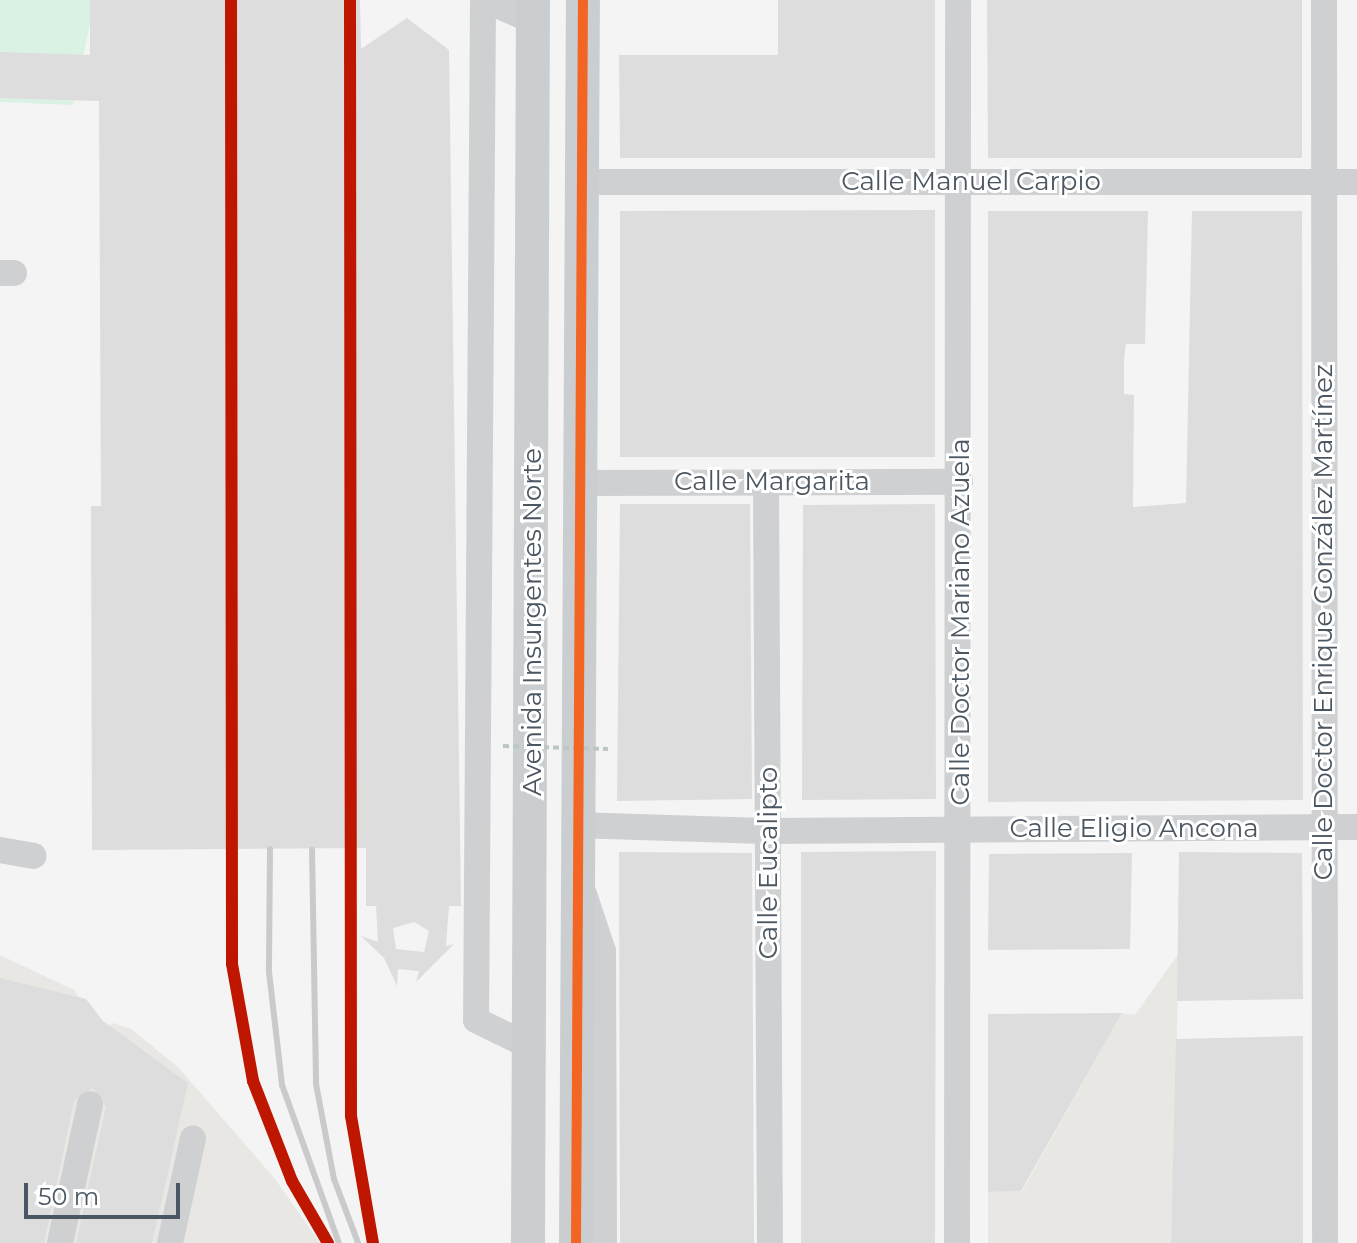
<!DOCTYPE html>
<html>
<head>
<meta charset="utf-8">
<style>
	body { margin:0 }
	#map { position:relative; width:1357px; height:1243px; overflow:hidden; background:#f4f4f4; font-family:Montserrat,sans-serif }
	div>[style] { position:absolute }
	.commercial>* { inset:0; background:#e8e7e3 }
	.green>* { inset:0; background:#d9f2e3 }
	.building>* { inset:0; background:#ddddde }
	.minor>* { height:26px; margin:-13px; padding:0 13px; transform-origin:13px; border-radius:13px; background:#ced0d2 }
	.major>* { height:34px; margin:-17px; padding:0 17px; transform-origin:17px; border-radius:17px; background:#caced1 }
	.rail>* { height:6px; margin:-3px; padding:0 3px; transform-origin:3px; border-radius:3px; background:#c9cacc }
	.path-bridge>* { height:4px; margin-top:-2px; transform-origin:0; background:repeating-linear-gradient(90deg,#bcc7c4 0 6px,transparent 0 10px) }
	.bus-1>* { height:10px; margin:-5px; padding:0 5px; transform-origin:5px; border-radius:5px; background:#f26522 }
	.rail-1>* { height:12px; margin:-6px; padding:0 6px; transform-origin:6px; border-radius:6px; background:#bf1600 }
	span { translate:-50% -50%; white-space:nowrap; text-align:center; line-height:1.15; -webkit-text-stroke:6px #fff; paint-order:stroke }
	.street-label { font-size:26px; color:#4a5661 }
	.scale { position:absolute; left:24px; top:1183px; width:156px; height:36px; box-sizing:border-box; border:4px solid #4a5661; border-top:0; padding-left:10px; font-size:24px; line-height:28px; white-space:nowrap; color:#4a5661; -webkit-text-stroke:6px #fff; paint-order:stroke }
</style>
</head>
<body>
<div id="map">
	<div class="commercial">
		<i style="clip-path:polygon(1179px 953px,1171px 1243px,988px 1243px,988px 1192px,1022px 1191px,1122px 1013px,1135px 1015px)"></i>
		<i style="clip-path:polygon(0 955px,74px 990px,101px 1030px,114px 1023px,131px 1029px,178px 1067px,275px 1179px,320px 1243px,0 1243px)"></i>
	</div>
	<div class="green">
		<i style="clip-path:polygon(0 0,95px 0,73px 105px,0 102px)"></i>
	</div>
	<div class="building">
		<i style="clip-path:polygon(evenodd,90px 0,360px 0,361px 49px,407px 18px,449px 50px,461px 906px,449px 906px,446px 946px,454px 944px,416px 982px,419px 971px,398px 969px,397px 986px,384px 958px,361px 936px,378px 942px,376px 906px,366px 906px,366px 848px,92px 850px,91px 506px,101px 506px,99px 101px,0 98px,0 52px,90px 55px,90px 0,414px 922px,429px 931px,424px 952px,396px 949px,393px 928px,414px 922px)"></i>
		<i style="clip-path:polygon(778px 0,935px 0,935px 158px,620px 158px,619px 55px,778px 55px)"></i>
		<i style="clip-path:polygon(987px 0,1302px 0,1302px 158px,988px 158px)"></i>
		<i style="clip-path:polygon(935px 210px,935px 457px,620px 457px,620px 211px)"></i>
		<i style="clip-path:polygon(988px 211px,1148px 211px,1145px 344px,1126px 344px,1124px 359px,1124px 394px,1134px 395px,1133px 507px,1186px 503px,1192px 211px,1302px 211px,1303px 800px,988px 802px)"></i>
		<i style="clip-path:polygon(620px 504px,750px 504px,752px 799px,617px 801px)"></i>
		<i style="clip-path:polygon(935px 504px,936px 799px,802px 800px,803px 505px)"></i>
		<i style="clip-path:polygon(936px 851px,935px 1243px,801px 1243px,801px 852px)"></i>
		<i style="clip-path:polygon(619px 852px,752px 853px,754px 1243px,620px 1243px)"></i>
		<i style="clip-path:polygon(1179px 852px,1302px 853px,1303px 999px,1177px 1001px)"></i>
		<i style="clip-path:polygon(1132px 853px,1130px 949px,988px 950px,989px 854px)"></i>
		<i style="clip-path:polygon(0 978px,86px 999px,103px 1021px,188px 1083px,152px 1243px,76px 1243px,106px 1107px,93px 1088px,74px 1101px,44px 1243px,0 1243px)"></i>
		<i style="clip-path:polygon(1122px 1013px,1021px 1191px,988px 1192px,988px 1014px)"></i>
		<i style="clip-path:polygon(1303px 1036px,1303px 1243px,1171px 1243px,1176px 1039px)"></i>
	</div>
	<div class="minor">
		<i style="left:483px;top:0;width:1020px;rotate:90.39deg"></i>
		<i style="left:476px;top:1020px;width:61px;rotate:26.1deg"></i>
		<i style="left:485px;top:0;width:52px;rotate:23.6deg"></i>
		<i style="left:1324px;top:0;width:1243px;rotate:89.95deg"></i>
		<i style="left:585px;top:182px;width:772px"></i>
		<i style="left:0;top:273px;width:14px"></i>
		<i style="left:766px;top:482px;width:761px;rotate:89.7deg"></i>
		<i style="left:585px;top:483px;width:375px;rotate:-0.2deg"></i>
		<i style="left:575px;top:825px;width:194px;rotate:1.8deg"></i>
		<i style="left:769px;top:831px;width:588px;rotate:-0.39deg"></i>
		<i style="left:0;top:850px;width:34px;rotate:10deg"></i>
		<i style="left:584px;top:894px;width:60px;rotate:71.6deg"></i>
		<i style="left:603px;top:951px;width:292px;rotate:89.8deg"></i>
		<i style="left:60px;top:1243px;width:142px;rotate:-77.8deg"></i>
		<i style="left:170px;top:1243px;width:107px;rotate:-77.6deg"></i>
		<i style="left:957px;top:1243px;width:1243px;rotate:-89.95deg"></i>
	</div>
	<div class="major">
		<i style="left:528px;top:1243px;width:1243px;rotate:-89.77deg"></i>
		<i style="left:576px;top:1243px;width:1243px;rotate:-89.68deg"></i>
	</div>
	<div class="rail">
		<i style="left:270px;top:849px;width:123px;rotate:90.5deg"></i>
		<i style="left:269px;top:972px;width:114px;rotate:83.4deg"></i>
		<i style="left:282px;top:1085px;width:168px;rotate:70.2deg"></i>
		<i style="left:312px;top:850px;width:234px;rotate:89deg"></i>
		<i style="left:316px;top:1084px;width:97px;rotate:79.3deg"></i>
		<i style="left:334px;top:1179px;width:68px;rotate:69.4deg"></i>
	</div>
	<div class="path-bridge">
		<i style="left:503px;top:746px;width:105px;rotate:1.6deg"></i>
	</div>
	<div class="bus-1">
		<i style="left:576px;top:1243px;width:1243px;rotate:-89.68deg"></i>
	</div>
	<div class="rail-1">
		<i style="left:231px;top:0;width:964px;rotate:89.94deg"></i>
		<i style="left:232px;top:964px;width:119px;rotate:79.8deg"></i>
		<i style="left:253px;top:1081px;width:107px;rotate:68.7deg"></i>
		<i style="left:292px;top:1181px;width:72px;rotate:59.9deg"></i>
		<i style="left:350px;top:0;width:1116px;rotate:89.95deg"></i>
		<i style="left:351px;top:1116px;width:129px;rotate:80.2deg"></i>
	</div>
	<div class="street-label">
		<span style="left:971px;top:182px">Calle Manuel Carpio</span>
		<span style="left:772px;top:482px">Calle Margarita</span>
		<span style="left:533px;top:622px;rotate:-90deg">Avenida Insurgentes Norte</span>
		<span style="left:961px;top:622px;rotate:-90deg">Calle Doctor Mariano Azuela</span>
		<span style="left:1324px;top:622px;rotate:-90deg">Calle Doctor Enrique González Martínez</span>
		<span style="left:1134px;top:829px">Calle Eligio Ancona</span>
		<span style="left:769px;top:863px;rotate:-90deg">Calle Eucalipto</span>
	</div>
	<div class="scale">50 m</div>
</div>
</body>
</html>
